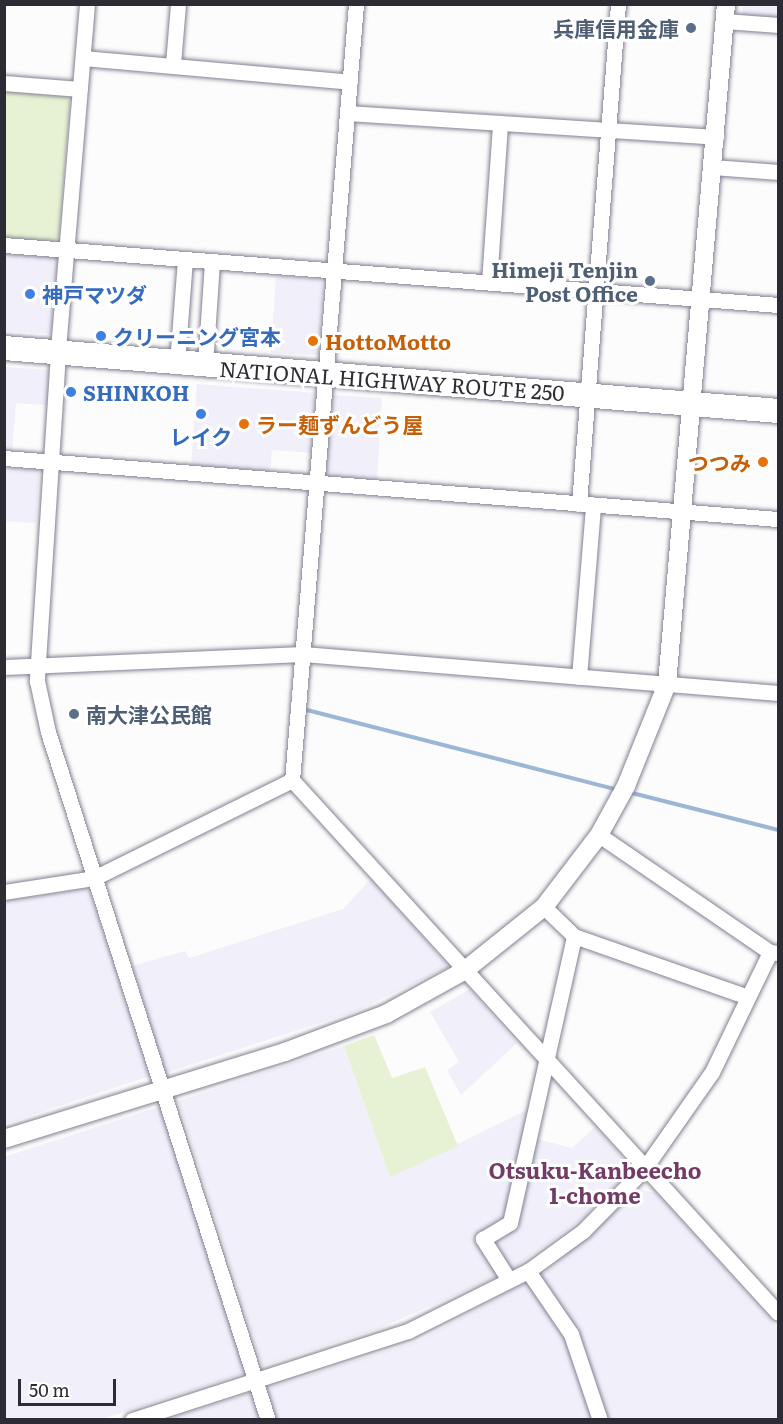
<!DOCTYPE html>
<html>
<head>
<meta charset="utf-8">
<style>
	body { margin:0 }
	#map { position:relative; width:783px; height:1424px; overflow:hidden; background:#fcfcfc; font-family:Literata,"Noto Sans JP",serif }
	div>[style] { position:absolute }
	.built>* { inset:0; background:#f0effa }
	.green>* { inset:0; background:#e6f2d3 }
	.stream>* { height:4px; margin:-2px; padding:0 2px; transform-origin:2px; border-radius:2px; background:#9cb6d6 }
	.roads { filter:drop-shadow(0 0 2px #828093) drop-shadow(0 0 2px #828093) }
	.minor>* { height:15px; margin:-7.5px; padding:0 7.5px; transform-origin:7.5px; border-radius:7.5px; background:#fff }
	.tertiary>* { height:18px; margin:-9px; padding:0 9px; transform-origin:9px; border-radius:9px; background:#fff }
	.trunk>* { height:24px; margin:-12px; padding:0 12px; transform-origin:12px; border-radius:12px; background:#fff }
	.dots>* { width:16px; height:16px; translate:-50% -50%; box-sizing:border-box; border:3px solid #fff; border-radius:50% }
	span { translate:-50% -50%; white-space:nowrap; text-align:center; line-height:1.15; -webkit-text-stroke:6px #fff; paint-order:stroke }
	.service-label { font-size:21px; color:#4e5e75; font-weight:700 }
	.right { translate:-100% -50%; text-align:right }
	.left { translate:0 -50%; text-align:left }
	.shop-label { font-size:21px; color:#366cbe; font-weight:700 }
	.food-label { font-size:21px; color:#c56008; font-weight:700 }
	.street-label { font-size:21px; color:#2d2c34 }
	.neighbourhood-label { font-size:22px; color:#753b67; font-weight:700 }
	.frame { position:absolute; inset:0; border:6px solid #2d2c34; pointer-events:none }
	.scale { position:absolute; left:18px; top:1379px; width:98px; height:27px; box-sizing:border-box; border:3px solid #2d2c34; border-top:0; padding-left:8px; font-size:18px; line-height:21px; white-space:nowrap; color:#2d2c34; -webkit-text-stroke:4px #fff; paint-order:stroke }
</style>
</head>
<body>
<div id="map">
	<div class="built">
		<i style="clip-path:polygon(743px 5px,778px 5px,778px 19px,742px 16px)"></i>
		<i style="clip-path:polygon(4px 254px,58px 257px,52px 334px,5px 331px)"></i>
		<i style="clip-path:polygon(276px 276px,319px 279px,323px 283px,318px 355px,271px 353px)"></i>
		<i style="clip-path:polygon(4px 367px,50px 370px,47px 405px,16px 403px,12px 453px,5px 453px)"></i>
		<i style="clip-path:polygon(197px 384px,315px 393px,311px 453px,272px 450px,270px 473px,191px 467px)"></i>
		<i style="clip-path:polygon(331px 395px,382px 398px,377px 482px,331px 479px,325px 472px)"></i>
		<i style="clip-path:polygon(5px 467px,36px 469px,39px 473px,36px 523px,5px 521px)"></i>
		<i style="clip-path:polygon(371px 879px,449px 967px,354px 1012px,165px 1073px,132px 966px,185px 951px,189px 958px,343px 909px)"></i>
		<i style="clip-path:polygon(85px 889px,91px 895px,150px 1076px,5px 1124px,5px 901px)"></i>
		<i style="clip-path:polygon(470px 989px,517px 1043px,461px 1095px,447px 1070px,459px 1062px,430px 1012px)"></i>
		<i style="clip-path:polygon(344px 1046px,390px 1177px,529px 1109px,525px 1136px,572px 1148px,595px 1127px,628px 1162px,629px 1171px,585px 1217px,508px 1272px,380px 1328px,262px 1366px,178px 1101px)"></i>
		<i style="clip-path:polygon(161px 1106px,246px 1368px,242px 1374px,102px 1419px,5px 1419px,4px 1157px)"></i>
		<i style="clip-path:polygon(637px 1189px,656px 1193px,778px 1328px,778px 1419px,165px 1420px,418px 1341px,549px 1270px)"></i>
	</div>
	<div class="green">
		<i style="clip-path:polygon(4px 91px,65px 96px,70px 102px,59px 237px,52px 242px,5px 238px)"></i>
		<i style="clip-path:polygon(374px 1035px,392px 1078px,425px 1067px,458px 1146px,390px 1177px,344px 1046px)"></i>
	</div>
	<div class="stream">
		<i style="left:303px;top:709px;width:325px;rotate:14.4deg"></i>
		<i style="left:628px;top:792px;width:155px;rotate:14.2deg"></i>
	</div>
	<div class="roads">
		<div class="minor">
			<i style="left:87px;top:4px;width:350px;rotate:94.8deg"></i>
			<i style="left:58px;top:353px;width:329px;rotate:93.7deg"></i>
			<i style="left:37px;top:681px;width:52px;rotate:77.8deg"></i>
			<i style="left:48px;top:732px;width:722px;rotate:72.27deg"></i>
			<i style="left:356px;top:4px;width:779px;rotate:94.71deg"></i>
			<i style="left:292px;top:780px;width:721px;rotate:47.64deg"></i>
			<i style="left:725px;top:21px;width:53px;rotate:4.3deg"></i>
			<i style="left:83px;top:58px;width:268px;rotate:5.1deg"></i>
			<i style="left:173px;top:64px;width:60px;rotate:-85.2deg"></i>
			<i style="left:4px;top:83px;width:76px;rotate:4.5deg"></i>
			<i style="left:347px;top:113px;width:370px;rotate:3.7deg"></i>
			<i style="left:713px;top:167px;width:65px;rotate:4.4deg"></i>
			<i style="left:4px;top:245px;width:776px;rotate:4.43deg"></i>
			<i style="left:489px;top:282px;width:159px;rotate:-86deg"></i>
			<i style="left:177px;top:363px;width:104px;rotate:-85.6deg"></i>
			<i style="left:205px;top:365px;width:104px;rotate:-86.1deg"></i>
			<i style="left:4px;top:458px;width:776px;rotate:4.51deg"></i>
			<i style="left:579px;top:504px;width:502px;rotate:-85.54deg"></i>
			<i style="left:4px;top:667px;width:299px;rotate:-2.5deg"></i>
			<i style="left:303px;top:654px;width:477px;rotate:4.7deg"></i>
			<i style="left:579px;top:677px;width:173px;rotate:-85.3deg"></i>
			<i style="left:599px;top:835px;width:207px;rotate:34.4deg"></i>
			<i style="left:770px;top:952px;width:8px;rotate:7deg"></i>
			<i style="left:4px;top:892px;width:91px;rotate:-8.8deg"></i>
			<i style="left:94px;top:878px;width:221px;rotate:-26.3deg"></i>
			<i style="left:544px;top:907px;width:42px;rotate:44deg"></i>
			<i style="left:574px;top:936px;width:184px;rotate:19.3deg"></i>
			<i style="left:528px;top:1271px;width:76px;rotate:55.7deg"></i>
			<i style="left:571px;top:1334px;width:91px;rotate:71.4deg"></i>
			<i style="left:509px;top:1280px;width:49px;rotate:-122.4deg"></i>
			<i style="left:483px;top:1239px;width:31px;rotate:-31deg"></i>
			<i style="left:510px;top:1223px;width:294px;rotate:-77.4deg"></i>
			<i style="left:132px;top:1420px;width:290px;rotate:-17.9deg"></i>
			<i style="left:408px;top:1331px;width:134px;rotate:-26.6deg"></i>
			<i style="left:528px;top:1271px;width:68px;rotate:-36deg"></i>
			<i style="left:583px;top:1231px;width:87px;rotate:-45.5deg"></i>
			<i style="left:644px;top:1169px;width:118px;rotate:-55deg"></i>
			<i style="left:712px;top:1072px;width:133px;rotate:-64.2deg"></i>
		</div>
		<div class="tertiary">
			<i style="left:4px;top:1139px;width:294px;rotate:-17.2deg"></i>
			<i style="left:285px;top:1052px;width:108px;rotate:-20.6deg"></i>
			<i style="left:386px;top:1014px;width:89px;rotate:-28.9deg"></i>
			<i style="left:464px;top:971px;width:102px;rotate:-38.7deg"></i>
			<i style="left:544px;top:907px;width:91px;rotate:-52.6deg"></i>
			<i style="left:599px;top:835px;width:56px;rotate:-61.1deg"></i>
			<i style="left:626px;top:786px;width:110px;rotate:-68.1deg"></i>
			<i style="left:667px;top:684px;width:683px;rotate:-85.04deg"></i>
		</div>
		<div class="trunk">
			<i style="left:4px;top:348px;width:777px;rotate:4.65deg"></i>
		</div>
	</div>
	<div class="dots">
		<i style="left:691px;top:28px;background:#5c6f8a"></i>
		<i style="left:650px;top:281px;background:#5c6f8a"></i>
		<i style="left:30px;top:294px;background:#3f7fe0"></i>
		<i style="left:101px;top:336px;background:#3f7fe0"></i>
		<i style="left:313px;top:341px;background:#e8710a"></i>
		<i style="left:71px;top:392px;background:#3f7fe0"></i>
		<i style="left:201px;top:414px;background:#3f7fe0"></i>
		<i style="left:244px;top:424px;background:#e8710a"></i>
		<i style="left:763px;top:462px;background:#e8710a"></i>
		<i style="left:74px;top:714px;background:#5c6f8a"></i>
	</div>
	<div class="service-label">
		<span class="right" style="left:679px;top:28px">兵庫信用金庫</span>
		<span class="right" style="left:638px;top:281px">Himeji Tenjin<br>Post Office</span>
		<span class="left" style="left:86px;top:714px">南大津公民館</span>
	</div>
	<div class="shop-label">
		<span class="left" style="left:42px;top:294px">神戸マツダ</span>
		<span class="left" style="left:113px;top:336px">クリーニング宮本</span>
		<span class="left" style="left:83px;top:392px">SHINKOH</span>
		<span style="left:201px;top:436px">レイク</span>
	</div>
	<div class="food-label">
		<span class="left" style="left:325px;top:341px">HottoMotto</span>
		<span class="left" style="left:256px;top:424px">ラー麺ずんどう屋</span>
		<span class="right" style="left:751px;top:462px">つつみ</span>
	</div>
	<div class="street-label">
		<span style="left:392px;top:380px;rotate:4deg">NATIONAL HIGHWAY ROUTE 250</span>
	</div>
	<div class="neighbourhood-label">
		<span style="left:595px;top:1182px">Otsuku-Kanbeecho<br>1-chome</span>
	</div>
	<div class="frame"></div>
	<div class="scale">50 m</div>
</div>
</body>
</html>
